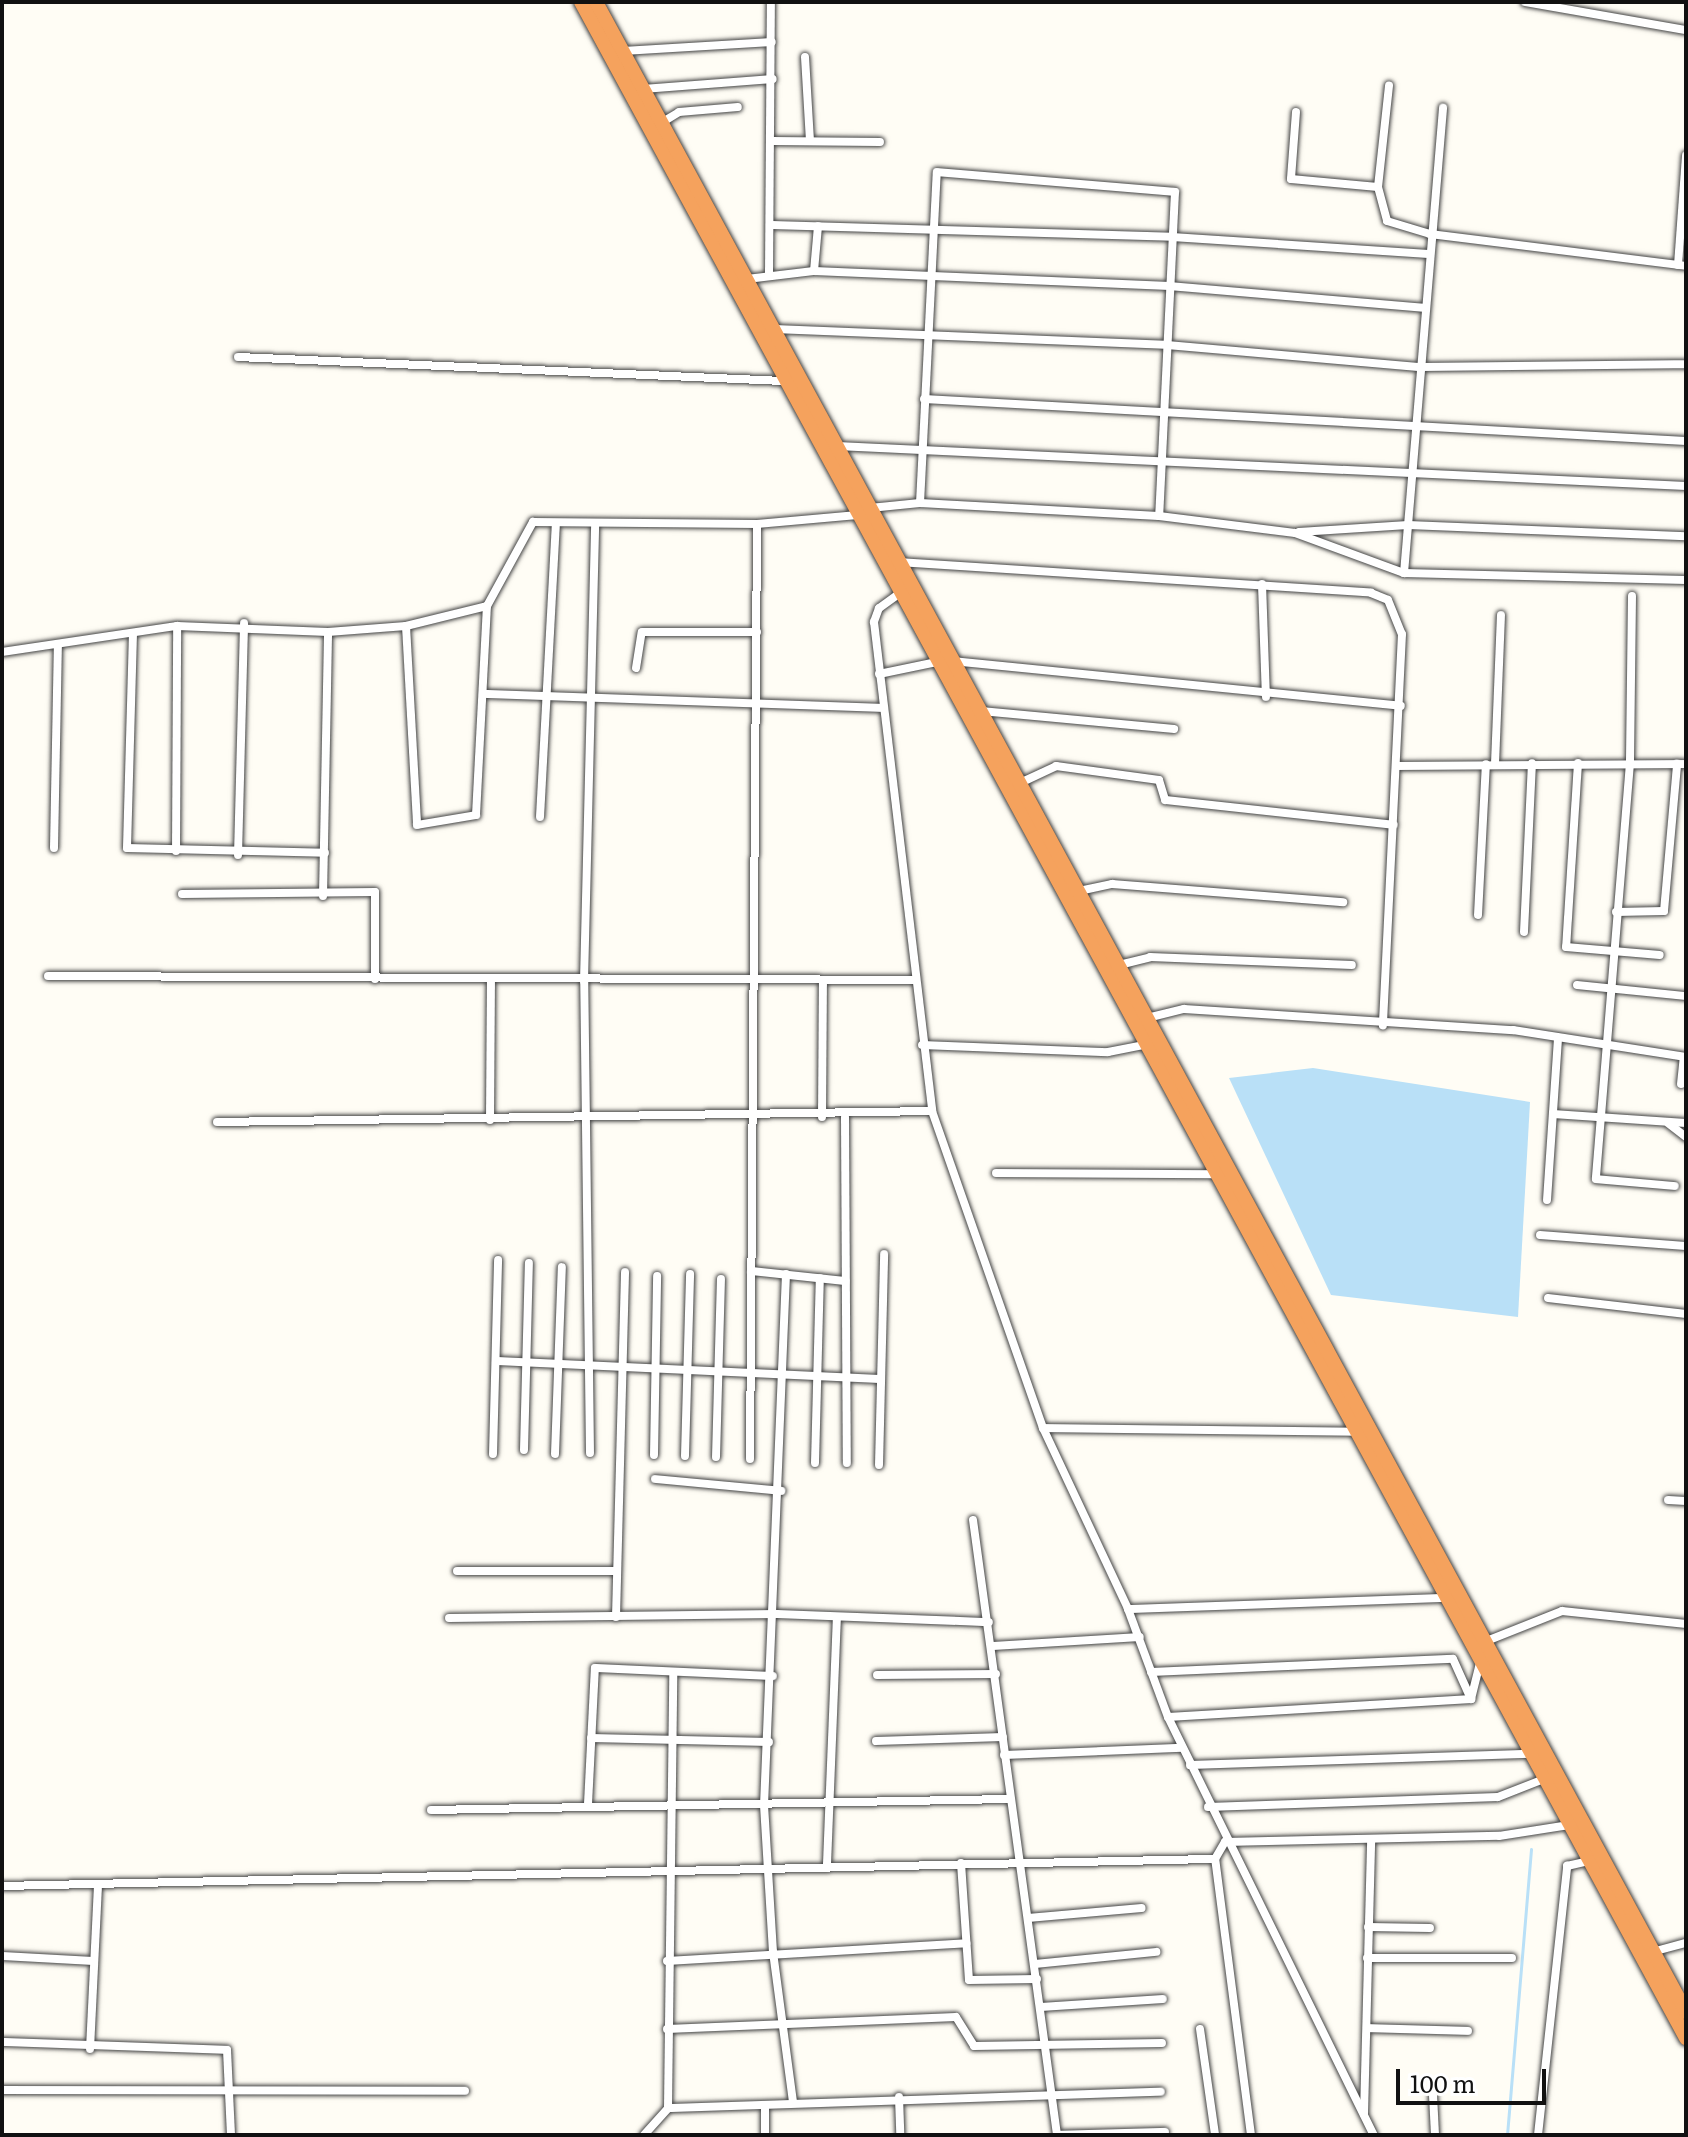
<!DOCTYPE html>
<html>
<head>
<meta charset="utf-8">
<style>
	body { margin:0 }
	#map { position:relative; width:1688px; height:2137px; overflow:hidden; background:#fffdf5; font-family:Literata,serif }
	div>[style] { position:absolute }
	.water>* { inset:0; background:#b9e0f7 }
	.stream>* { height:3px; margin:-1.5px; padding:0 1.5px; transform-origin:1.5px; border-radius:1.5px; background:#b9e0f7 }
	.roads { filter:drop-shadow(0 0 2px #444) drop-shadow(0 0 2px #444) }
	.street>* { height:8px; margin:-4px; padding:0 4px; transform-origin:4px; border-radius:4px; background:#fff }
	.highway>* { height:14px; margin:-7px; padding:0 7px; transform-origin:7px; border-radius:7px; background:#f5a25d }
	span { translate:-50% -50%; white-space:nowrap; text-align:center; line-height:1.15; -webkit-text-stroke:8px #fff; paint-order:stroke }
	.frame { position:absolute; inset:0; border:4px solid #111; pointer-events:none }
	.scale { position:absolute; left:1396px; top:2069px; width:150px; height:36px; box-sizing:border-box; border:4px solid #111; border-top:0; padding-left:10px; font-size:24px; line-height:28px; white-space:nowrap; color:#111; -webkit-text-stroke:6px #fff; paint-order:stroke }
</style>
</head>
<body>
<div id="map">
	<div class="water">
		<i style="clip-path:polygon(1313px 1068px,1530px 1102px,1518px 1317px,1331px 1295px,1229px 1078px)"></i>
	</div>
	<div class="stream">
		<i style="left:1507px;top:2135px;width:287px;rotate:-85.2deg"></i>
	</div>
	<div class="roads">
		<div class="street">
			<i style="left:1525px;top:2px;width:163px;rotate:9.9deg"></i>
			<i style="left:623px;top:51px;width:149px;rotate:-3.5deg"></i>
			<i style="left:805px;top:57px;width:84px;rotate:86.6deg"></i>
			<i style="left:643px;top:89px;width:130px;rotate:-4.4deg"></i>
			<i style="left:1296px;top:112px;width:67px;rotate:94.3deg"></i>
			<i style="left:1291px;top:179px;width:87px;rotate:5.3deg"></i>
			<i style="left:1378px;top:187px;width:35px;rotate:75deg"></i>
			<i style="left:1387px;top:221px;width:45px;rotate:16.8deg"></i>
			<i style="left:1430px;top:234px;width:258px;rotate:7.1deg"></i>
			<i style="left:661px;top:123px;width:21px;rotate:-31deg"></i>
			<i style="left:679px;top:112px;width:59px;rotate:-4.8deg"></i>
			<i style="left:772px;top:141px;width:108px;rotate:0.5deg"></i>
			<i style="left:1378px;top:187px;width:102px;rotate:-83.8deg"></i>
			<i style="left:772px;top:225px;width:400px;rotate:1.7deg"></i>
			<i style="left:1172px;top:237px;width:257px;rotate:3.8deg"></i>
			<i style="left:1678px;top:265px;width:110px;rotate:-85.8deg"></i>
			<i style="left:814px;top:271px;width:45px;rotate:-84.9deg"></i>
			<i style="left:769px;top:274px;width:272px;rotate:-89.6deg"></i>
			<i style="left:747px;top:279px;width:67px;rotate:-6.8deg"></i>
			<i style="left:814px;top:271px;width:356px;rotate:2.4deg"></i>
			<i style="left:1170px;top:286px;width:256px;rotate:4.9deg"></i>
			<i style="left:772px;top:329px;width:395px;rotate:2.3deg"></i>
			<i style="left:1167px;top:345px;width:255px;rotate:5deg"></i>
			<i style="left:1421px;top:367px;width:265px;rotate:-0.6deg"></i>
			<i style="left:238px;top:357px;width:546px;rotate:2.52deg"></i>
			<i style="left:924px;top:399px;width:763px;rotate:3.15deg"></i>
			<i style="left:837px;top:446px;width:850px;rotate:2.7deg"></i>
			<i style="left:920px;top:503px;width:331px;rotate:-87.1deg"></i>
			<i style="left:937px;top:172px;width:239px;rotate:4.8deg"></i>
			<i style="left:1175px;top:192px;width:324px;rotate:92.8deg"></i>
			<i style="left:870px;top:508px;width:50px;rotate:-5.7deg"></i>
			<i style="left:920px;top:503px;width:239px;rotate:3.1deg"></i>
			<i style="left:1159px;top:516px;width:137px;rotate:7.1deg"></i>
			<i style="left:1295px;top:533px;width:116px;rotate:20.2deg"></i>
			<i style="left:1404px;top:573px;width:282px;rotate:1.4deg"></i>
			<i style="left:1299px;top:532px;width:109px;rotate:-3.7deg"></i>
			<i style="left:1408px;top:525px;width:278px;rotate:2.3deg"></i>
			<i style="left:898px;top:562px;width:474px;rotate:3.7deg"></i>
			<i style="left:1371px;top:593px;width:18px;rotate:22deg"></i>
			<i style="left:1388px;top:600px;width:37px;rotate:68deg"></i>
			<i style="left:1402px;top:634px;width:392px;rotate:92.8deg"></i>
			<i style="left:1404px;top:573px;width:467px;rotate:-85.2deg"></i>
			<i style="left:1262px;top:584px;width:113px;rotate:88deg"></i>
			<i style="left:900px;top:593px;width:26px;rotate:144deg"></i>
			<i style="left:879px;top:608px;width:15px;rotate:110deg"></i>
			<i style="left:874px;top:622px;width:492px;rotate:83.2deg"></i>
			<i style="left:932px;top:1111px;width:336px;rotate:70.7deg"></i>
			<i style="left:1043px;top:1428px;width:200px;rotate:64.8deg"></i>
			<i style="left:1128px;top:1609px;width:115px;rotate:69.7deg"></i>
			<i style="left:1168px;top:1717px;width:466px;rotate:63.8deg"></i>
			<i style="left:1632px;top:596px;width:167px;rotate:90.7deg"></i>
			<i style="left:1630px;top:763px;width:417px;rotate:94.7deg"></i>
			<i style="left:1596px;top:1179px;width:79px;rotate:5.1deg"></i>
			<i style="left:406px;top:626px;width:199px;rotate:86.8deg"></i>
			<i style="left:417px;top:825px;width:60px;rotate:-9.6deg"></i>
			<i style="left:476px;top:815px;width:209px;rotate:-87deg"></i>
			<i style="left:133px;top:633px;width:215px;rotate:91.6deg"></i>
			<i style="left:127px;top:848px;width:198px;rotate:1.4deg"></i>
			<i style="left:2px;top:652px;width:177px;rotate:-8.5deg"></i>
			<i style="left:177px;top:626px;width:151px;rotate:2.3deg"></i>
			<i style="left:328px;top:632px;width:78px;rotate:-4.4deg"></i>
			<i style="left:406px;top:626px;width:83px;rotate:-13.9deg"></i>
			<i style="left:487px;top:606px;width:96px;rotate:-61.3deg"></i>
			<i style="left:533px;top:522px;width:224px;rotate:0.5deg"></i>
			<i style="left:757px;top:524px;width:101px;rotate:-5.1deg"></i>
			<i style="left:952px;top:661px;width:451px;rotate:5.7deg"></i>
			<i style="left:636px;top:668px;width:36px;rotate:-81deg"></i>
			<i style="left:642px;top:632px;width:115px"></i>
			<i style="left:879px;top:674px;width:59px;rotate:-11.7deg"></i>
			<i style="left:485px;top:694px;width:396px;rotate:2deg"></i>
			<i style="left:981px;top:711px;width:194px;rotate:5.3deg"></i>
			<i style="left:1578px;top:763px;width:184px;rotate:93.7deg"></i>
			<i style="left:1566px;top:947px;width:94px;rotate:4.9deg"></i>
			<i style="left:1495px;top:764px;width:149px;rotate:-87.7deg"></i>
			<i style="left:1399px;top:766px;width:287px;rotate:-0.4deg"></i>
			<i style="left:1020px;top:783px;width:40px;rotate:-25deg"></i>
			<i style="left:1056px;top:766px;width:104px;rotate:7.7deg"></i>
			<i style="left:1159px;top:780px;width:21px;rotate:73deg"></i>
			<i style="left:1165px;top:800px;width:230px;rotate:6.2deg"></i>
			<i style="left:540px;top:817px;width:294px;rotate:-86.9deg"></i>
			<i style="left:54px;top:848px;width:203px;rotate:-88.9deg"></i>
			<i style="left:176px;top:851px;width:225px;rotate:-89.7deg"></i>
			<i style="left:238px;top:855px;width:232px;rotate:-88.5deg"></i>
			<i style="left:1079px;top:891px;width:34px;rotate:-12deg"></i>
			<i style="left:1112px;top:884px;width:232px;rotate:4.5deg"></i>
			<i style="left:182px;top:894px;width:193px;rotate:-0.6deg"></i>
			<i style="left:375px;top:892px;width:87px;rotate:90deg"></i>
			<i style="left:323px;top:896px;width:264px;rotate:-88.9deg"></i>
			<i style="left:1616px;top:912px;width:48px;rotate:-1.2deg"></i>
			<i style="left:1664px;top:911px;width:148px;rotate:-84.9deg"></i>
			<i style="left:1478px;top:915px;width:151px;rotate:-87deg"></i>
			<i style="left:1524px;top:932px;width:169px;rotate:-87.3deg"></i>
			<i style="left:1119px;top:965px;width:32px;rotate:-14deg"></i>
			<i style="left:1150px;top:957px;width:202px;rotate:2.3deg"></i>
			<i style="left:48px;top:976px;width:868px;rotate:0.26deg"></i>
			<i style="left:1577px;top:985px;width:110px;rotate:5.8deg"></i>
			<i style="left:1147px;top:1018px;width:38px;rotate:-14deg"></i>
			<i style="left:1184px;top:1009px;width:330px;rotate:3.7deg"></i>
			<i style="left:1513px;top:1030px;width:175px;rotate:8.9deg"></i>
			<i style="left:922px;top:1045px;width:186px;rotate:2.2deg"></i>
			<i style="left:1108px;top:1052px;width:37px;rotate:-11deg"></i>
			<i style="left:1681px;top:1084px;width:27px;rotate:-84deg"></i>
			<i style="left:1553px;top:1114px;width:133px;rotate:3.9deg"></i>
			<i style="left:822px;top:1117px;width:137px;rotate:-89.6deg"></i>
			<i style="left:845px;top:1117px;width:346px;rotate:89.7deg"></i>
			<i style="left:490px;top:1120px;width:138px;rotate:-89.6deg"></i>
			<i style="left:217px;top:1122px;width:715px;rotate:-0.88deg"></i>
			<i style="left:1668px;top:1123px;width:23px;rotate:38deg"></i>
			<i style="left:996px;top:1173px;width:215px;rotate:0.3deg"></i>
			<i style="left:1547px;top:1200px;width:161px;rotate:-86.1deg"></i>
			<i style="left:1540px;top:1235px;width:146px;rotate:4.3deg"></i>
			<i style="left:751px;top:1271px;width:95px;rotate:6.1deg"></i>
			<i style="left:786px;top:1274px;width:531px;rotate:92.37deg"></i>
			<i style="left:764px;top:1805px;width:147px;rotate:86.5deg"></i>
			<i style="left:773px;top:1952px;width:151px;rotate:82.4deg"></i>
			<i style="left:1548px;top:1298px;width:139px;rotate:6.6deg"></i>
			<i style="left:496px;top:1361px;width:385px;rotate:2.7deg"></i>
			<i style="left:1043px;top:1428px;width:310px;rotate:0.7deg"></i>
			<i style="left:524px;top:1450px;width:187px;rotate:-88.5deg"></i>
			<i style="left:590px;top:1453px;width:472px;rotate:-90.7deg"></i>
			<i style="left:584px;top:981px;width:457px;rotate:-88.6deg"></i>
			<i style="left:493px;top:1454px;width:194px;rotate:-88.5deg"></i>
			<i style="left:555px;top:1454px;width:187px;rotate:-87.9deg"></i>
			<i style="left:654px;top:1455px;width:179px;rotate:-89deg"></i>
			<i style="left:685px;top:1456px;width:182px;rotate:-88.4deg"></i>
			<i style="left:716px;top:1457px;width:178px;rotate:-88.4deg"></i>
			<i style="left:750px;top:1459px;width:935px;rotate:-89.57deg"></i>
			<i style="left:815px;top:1463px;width:185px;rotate:-88.5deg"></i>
			<i style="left:879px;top:1465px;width:211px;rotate:-88.6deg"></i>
			<i style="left:655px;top:1479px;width:127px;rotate:5.4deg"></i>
			<i style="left:1668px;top:1500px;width:18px;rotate:3deg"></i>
			<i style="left:973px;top:1520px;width:621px;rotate:82.22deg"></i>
			<i style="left:1057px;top:2135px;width:108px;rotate:-1.6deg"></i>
			<i style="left:457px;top:1571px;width:160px"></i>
			<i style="left:1128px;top:1609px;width:316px;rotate:-2deg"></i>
			<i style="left:616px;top:1617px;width:345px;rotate:-88.5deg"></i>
			<i style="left:449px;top:1618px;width:328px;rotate:-0.7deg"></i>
			<i style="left:777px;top:1614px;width:212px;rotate:2.2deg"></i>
			<i style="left:1484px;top:1642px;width:84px;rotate:-21.7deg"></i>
			<i style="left:1562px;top:1611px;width:125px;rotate:6deg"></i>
			<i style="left:993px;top:1646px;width:147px;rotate:-3.5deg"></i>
			<i style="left:1151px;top:1672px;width:302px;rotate:-2.5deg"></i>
			<i style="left:1453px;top:1659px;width:44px;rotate:65.8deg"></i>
			<i style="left:877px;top:1675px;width:119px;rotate:-0.5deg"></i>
			<i style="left:1168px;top:1717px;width:304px;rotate:-3.4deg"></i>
			<i style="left:1471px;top:1699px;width:38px;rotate:-76deg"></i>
			<i style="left:591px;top:1738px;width:178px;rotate:1.3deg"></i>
			<i style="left:876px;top:1741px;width:127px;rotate:-1.8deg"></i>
			<i style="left:1004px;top:1755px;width:178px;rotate:-2.3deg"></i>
			<i style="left:1190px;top:1765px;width:340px;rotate:-1.9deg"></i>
			<i style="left:588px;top:1804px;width:136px;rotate:-87.1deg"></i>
			<i style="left:595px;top:1668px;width:178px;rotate:2.6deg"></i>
			<i style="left:1208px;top:1807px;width:290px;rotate:-2deg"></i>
			<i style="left:1498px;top:1797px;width:49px;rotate:-21.4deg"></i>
			<i style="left:431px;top:1810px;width:578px;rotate:-1.09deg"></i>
			<i style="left:961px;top:1863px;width:117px;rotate:86.1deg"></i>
			<i style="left:969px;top:1980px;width:68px;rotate:-0.8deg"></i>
			<i style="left:827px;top:1864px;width:246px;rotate:-87.7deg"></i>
			<i style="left:2px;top:1886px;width:1213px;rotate:-1.28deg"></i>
			<i style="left:1028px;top:1918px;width:114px;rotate:-5deg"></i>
			<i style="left:1368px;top:1927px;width:62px;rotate:0.9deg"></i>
			<i style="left:1652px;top:1952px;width:35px;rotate:-15deg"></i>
			<i style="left:2px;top:1956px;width:92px;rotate:3.1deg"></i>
			<i style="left:1367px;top:1958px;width:145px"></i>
			<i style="left:667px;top:1961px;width:300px;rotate:-3.4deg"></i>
			<i style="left:1035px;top:1964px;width:122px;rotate:-5.7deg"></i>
			<i style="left:1041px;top:2007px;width:122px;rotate:-3.8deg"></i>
			<i style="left:1368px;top:2028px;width:100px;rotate:1.7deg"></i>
			<i style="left:667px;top:2029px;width:289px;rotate:-2.4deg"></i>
			<i style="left:956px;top:2017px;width:34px;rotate:58deg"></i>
			<i style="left:974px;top:2046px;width:188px;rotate:-0.9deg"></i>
			<i style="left:1200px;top:2029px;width:107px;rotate:81.9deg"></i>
			<i style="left:2px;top:2042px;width:225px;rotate:2deg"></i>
			<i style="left:227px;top:2050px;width:85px;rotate:87.3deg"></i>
			<i style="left:90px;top:2049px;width:161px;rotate:-87.2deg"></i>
			<i style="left:2px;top:2090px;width:463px;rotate:0.1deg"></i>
			<i style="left:1433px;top:2095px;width:40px;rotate:87.1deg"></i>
			<i style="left:899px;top:2097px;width:38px;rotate:88deg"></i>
			<i style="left:668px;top:2108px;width:493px;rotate:-1.9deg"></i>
			<i style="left:1364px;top:2114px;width:275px;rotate:-88.5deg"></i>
			<i style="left:644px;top:2135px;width:36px;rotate:-48deg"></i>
			<i style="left:668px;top:2108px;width:435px;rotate:-89.3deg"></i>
			<i style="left:765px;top:2135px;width:30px;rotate:-90deg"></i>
			<i style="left:1251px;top:2135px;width:278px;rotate:-97.4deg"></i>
			<i style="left:1215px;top:1859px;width:20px;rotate:-60deg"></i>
			<i style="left:1225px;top:1842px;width:274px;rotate:-1.3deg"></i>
			<i style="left:1499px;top:1836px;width:71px;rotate:-8.9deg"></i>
			<i style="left:1538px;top:2135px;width:271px;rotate:-83.8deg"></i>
			<i style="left:1567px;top:1866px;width:23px;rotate:-13deg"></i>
		</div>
		<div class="highway">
			<i style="left:581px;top:2px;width:2317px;rotate:61.51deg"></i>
			<i style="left:596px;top:2px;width:2287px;rotate:61.53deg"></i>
		</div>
	</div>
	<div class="frame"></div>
	<div class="scale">100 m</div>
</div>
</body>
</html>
